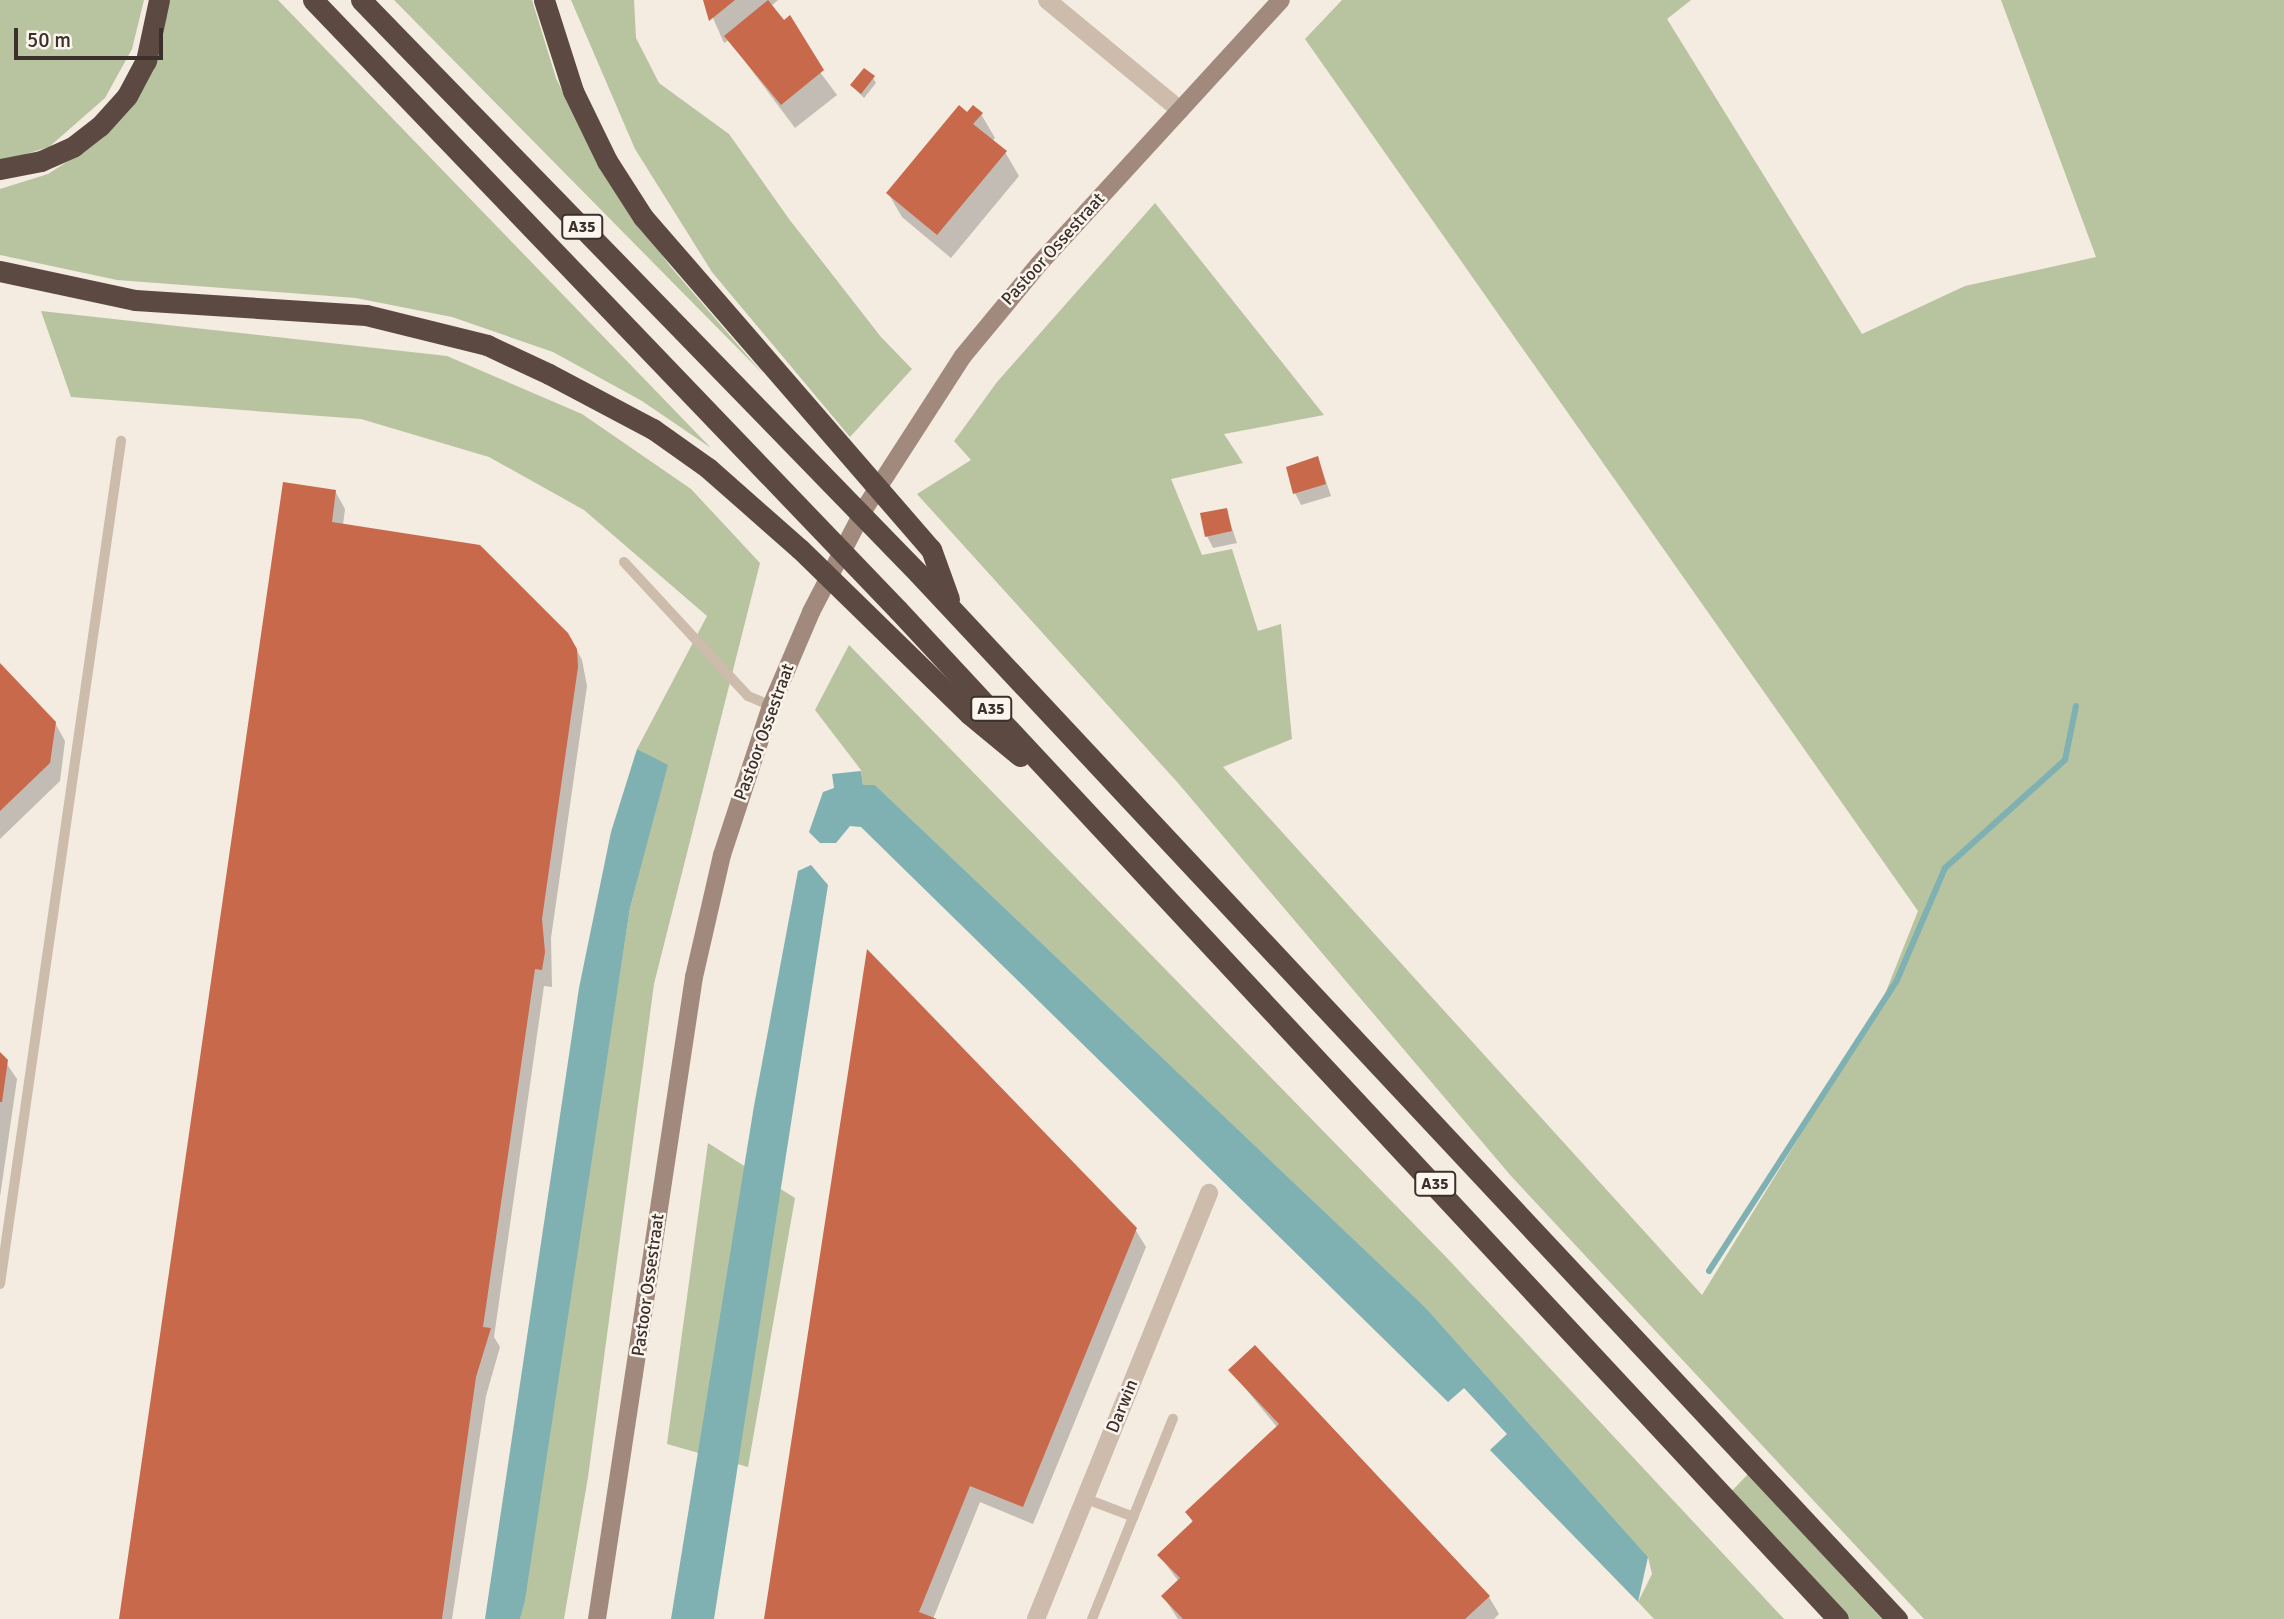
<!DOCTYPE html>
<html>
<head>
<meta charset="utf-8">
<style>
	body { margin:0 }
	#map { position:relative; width:2284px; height:1619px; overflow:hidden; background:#f4ebe1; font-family:Signika,sans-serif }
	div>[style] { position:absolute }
	.green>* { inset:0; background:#b8c4a0 }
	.water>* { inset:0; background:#7fb0b2 }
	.shadow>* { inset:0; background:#0003 }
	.stream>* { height:6px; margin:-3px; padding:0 3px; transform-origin:3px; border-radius:3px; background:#7fb0b2 }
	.building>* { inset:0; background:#c8694b }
	.lane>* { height:10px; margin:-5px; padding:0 5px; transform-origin:5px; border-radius:5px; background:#cdbbac }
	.street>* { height:18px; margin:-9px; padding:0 9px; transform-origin:9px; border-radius:9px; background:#cdbbac }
	.secondary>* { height:18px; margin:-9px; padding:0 9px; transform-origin:9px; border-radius:9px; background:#a18a7d }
	.highway>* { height:21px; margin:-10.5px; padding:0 10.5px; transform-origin:10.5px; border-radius:10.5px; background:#5c4a42 }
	span { translate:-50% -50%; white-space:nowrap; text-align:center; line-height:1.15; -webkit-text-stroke:5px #fbf5ee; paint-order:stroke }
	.shield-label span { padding:2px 5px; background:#fbf5ee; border:2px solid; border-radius:5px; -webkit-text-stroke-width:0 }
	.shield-label { font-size:16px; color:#3b302b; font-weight:700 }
	.street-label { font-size:18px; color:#3b302b }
	.scale { position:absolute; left:14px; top:28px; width:149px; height:32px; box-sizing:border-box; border:4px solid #3b302b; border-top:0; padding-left:9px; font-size:21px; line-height:24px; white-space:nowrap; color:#3b302b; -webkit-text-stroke:5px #fbf5ee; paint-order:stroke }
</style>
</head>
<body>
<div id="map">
	<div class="green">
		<i style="clip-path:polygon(0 0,144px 0,132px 49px,105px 98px,49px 147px,0 162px)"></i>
		<i style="clip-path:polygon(166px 0,278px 0,711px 448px,642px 401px,553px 352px,452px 317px,356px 298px,117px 280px,0 255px,0 189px,48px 174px,90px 147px)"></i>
		<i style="clip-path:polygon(394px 0,532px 0,556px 78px,600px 169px,670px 266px,763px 374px)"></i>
		<i style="clip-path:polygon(571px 0,634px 0,636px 38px,659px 83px,729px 134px,789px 219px,881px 337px,912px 369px,850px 437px,712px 272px,635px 149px)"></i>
		<i style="clip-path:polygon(1342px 0,1691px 0,1667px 19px,1862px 334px,1965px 286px,2096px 257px,2001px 0,2284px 0,2284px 1619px,1924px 1619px,1511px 1176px,1178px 783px,917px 494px,971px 460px,954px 441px,960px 433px,997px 382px,1155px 203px,1324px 415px,1224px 434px,1243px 463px,1171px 479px,1202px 555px,1232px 549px,1258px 631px,1281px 624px,1292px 739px,1223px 767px,1702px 1295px,1881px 1004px,1918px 911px,1305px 39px)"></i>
		<i style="clip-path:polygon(41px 311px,447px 356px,582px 414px,691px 489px,760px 563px,654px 984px,588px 1477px,564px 1619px,520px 1619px,630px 908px,667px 766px,637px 749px,707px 616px,584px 510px,489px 457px,361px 419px,71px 397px)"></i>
		<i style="clip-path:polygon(849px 645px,1448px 1259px,1784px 1619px,1654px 1619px,1638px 1602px,1652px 1574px,1648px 1557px,1426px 1308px,875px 785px,863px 785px,861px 770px,815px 710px)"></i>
		<i style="clip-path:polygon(708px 1143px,795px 1198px,748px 1467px,667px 1444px)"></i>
		<i style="clip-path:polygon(1748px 1474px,1882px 1619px,1842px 1619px,1727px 1496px)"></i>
	</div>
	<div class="water">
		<i style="clip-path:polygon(637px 749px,668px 765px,630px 908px,525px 1600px,520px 1619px,485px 1619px,579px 988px,611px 832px)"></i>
		<i style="clip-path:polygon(861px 771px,863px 785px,875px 785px,1426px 1308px,1648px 1557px,1638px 1602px,1490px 1450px,1507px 1434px,1464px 1388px,1448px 1402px,861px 827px,850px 826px,836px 843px,820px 843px,809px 832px,823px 792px,834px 788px,832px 774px)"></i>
		<i style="clip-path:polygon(811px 865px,828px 885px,714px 1619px,671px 1619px,754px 1106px,798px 871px)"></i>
	</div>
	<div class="shadow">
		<i style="clip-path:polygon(705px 0,778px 0,771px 6px,837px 95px,795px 128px,729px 40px,724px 43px)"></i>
		<i style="clip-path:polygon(873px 78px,876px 83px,864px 98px,852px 86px)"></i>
		<i style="clip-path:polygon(967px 114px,981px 114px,995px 138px,992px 141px,1005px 152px,1019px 176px,951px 258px,902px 217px,888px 193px)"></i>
		<i style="clip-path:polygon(1318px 458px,1331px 496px,1301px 505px,1295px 493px)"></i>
		<i style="clip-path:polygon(335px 491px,345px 509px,343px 525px,572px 641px,582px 660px,587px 686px,551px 938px,552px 987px,544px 986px,494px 1337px,500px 1347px,486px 1396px,452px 1619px,121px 1619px)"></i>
		<i style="clip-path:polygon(1226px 510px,1237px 543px,1213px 548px,1207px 536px)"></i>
		<i style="clip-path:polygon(0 666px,55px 723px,65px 741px,60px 781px,0 839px)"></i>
		<i style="clip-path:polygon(0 1054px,17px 1079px,0 1197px)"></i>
		<i style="clip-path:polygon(1135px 1229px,1146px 1247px,1033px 1524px,980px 1502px,933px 1619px,765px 1619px)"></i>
		<i style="clip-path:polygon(1231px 1371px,1489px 1597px,1499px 1614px,1494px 1619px,1178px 1619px,1163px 1596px,1179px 1582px,1159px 1555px,1193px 1523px,1187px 1513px,1277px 1427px)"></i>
	</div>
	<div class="stream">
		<i style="left:1709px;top:1271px;width:346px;rotate:-57.1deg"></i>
		<i style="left:1897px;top:980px;width:122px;rotate:-66.8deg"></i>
		<i style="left:1945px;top:868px;width:161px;rotate:-42deg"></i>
		<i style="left:2065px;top:760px;width:55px;rotate:-78.5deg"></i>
	</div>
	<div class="building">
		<i style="clip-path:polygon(703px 0,735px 0,709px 21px)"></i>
		<i style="clip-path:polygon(768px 0,784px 20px,790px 15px,824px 70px,781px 105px,724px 36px)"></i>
		<i style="clip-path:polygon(864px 68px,875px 76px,861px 94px,850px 85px)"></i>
		<i style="clip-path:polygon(959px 105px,967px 112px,973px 105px,983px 113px,973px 124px,1007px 151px,937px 235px,886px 193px)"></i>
		<i style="clip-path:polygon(1318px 456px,1326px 484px,1293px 494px,1286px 467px)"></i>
		<i style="clip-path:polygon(283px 482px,336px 490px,332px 522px,480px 545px,568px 633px,577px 649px,578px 667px,542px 919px,545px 952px,542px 970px,535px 969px,483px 1327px,491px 1328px,476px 1377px,442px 1619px,119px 1619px)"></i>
		<i style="clip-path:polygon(1227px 508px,1232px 531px,1205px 537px,1200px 513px)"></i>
		<i style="clip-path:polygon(0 663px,56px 722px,50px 763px,0 811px)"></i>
		<i style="clip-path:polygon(867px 949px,1137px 1228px,1023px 1507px,970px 1486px,919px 1612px,937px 1619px,764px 1619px)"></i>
		<i style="clip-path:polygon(0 1052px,8px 1060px,2px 1102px,0 1102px)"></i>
		<i style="clip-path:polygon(1255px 1345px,1490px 1596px,1465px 1619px,1183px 1619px,1161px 1596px,1180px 1578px,1157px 1555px,1193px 1521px,1185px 1512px,1279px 1424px,1228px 1370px)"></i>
	</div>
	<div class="lane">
		<i style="left:624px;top:562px;width:183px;rotate:47.2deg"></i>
		<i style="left:748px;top:696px;width:25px;rotate:23deg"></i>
		<i style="left:0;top:1284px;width:852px;rotate:-81.83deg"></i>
		<i style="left:1084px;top:1498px;width:53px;rotate:20.8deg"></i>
		<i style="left:1092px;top:1619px;width:216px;rotate:-68deg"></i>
	</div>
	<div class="street">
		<i style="left:1047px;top:0;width:173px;rotate:39.6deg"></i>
		<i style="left:1036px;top:1619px;width:460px;rotate:-67.9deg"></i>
	</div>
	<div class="secondary">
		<i style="left:597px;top:1619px;width:649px;rotate:-81.41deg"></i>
		<i style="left:694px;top:977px;width:125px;rotate:-77.1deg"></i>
		<i style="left:722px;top:855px;width:157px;rotate:-71.8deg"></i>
		<i style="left:771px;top:706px;width:102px;rotate:-66.9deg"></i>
		<i style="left:811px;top:612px;width:117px;rotate:-62.6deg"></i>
		<i style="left:865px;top:508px;width:181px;rotate:-57.2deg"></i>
		<i style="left:963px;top:356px;width:119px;rotate:-50.4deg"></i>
		<i style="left:1039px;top:264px;width:358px;rotate:-47.5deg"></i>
	</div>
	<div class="highway">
		<i style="left:313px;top:0;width:845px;rotate:46.2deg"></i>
		<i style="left:898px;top:610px;width:1379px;rotate:47.03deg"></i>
		<i style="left:361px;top:0;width:799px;rotate:45.81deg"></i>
		<i style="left:918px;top:573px;width:1433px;rotate:46.9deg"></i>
		<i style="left:544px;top:0;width:96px;rotate:72.3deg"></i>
		<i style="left:573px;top:91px;width:78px;rotate:64.1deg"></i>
		<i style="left:607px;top:161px;width:67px;rotate:57.3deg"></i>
		<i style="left:643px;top:217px;width:440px;rotate:49.1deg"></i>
		<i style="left:931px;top:549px;width:53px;rotate:70.2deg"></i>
		<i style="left:0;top:169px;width:42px;rotate:-11deg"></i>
		<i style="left:41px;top:161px;width:36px;rotate:-24deg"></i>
		<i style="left:74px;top:146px;width:33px;rotate:-38deg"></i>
		<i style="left:100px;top:126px;width:40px;rotate:-48deg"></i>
		<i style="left:127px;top:96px;width:40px;rotate:-62deg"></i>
		<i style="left:146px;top:61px;width:62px;rotate:-78deg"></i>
		<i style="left:0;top:271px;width:138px;rotate:12.1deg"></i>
		<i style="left:135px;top:300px;width:231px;rotate:3.7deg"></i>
		<i style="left:366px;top:315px;width:125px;rotate:13.9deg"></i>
		<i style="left:487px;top:345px;width:68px;rotate:25.1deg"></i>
		<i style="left:549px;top:374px;width:118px;rotate:27.9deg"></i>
		<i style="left:653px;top:429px;width:67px;rotate:35.3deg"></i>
		<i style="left:708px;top:468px;width:123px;rotate:41.4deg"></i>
		<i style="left:800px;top:549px;width:236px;rotate:44.3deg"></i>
		<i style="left:969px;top:714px;width:66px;rotate:39.5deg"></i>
	</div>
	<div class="shield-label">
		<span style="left:582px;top:227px">A35</span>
		<span style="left:991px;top:709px">A35</span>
		<span style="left:1435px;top:1184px">A35</span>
	</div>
	<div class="street-label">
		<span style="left:1053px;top:249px;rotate:-48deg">Pastoor Ossestraat</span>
		<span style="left:764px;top:732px;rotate:-70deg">Pastoor Ossestraat</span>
		<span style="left:648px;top:1285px;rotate:-82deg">Pastoor Ossestraat</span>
		<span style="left:1122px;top:1406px;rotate:-68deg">Darwin</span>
	</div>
	<div class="scale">50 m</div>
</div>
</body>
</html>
